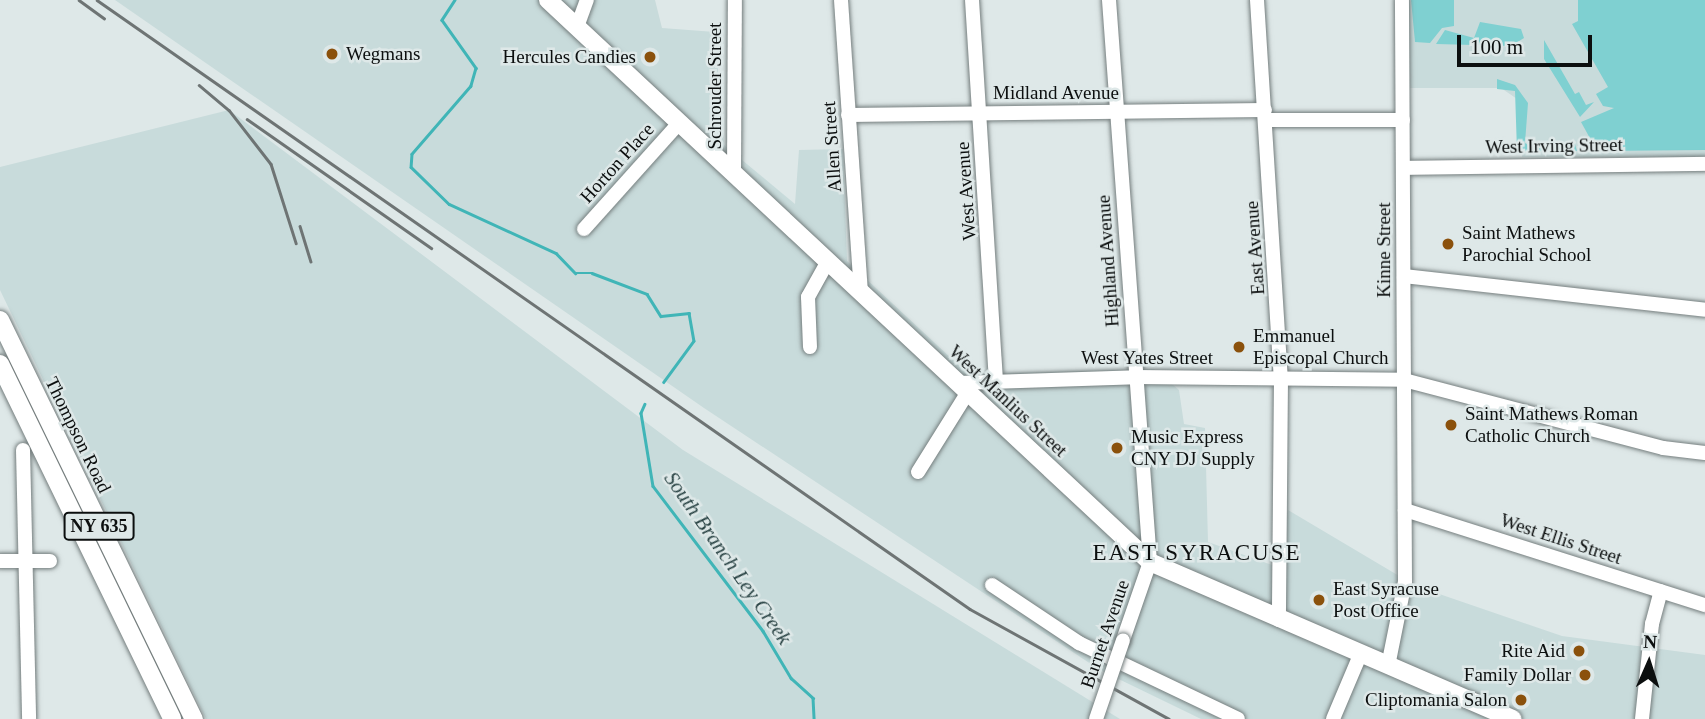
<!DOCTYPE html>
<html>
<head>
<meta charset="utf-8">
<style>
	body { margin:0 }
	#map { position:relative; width:1705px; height:719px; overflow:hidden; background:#dee8e8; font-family:Georgia,serif }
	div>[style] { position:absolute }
	.built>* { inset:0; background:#c8dbdb }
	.green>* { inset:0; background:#7fd0d1 }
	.stream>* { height:2.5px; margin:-1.25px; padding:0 1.25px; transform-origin:1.25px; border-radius:1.25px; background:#40b5b7 }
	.roads { filter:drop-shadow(0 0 2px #757e7e) drop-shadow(0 0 2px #757e7e) }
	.minor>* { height:14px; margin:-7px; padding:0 7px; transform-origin:7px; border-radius:7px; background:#fff }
	.major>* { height:18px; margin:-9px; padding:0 9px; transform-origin:9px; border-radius:9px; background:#fff }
	.rail>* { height:2.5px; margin:-1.25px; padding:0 1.25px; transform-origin:1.25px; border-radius:1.25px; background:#6e7474 }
	.bridges { filter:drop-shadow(0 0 2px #757e7e) drop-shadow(0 0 2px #757e7e) }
	.minor-bridge>* { height:14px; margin:-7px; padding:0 7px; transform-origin:7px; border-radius:7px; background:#fff }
	.dots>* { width:19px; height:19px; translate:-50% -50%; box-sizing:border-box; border:4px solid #dee8e8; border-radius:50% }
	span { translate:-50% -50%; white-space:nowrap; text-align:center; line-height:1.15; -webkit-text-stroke:5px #dee8e8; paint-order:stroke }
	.shield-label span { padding:2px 5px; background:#dee8e8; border:2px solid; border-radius:5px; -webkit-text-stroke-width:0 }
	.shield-label { font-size:18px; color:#0c0f0f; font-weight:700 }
	.poi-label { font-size:19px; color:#0c0f0f }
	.left { translate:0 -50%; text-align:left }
	.right { translate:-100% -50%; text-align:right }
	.street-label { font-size:19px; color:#0c0f0f }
	.water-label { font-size:21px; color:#294344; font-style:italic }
	.quarter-label { font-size:23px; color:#0c0f0f; letter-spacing:2px }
	.north { position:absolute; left:1614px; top:628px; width:70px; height:70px; -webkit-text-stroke:5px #dee8e8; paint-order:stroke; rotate:3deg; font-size:19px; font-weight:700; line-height:28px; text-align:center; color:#0c0f0f }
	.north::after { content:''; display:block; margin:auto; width:24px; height:32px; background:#0c0f0f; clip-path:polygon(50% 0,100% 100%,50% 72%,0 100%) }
	.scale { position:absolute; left:1457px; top:35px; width:135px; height:32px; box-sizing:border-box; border:4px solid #0c0f0f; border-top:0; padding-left:9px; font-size:21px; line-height:24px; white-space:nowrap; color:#0c0f0f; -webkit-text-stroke:5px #dee8e8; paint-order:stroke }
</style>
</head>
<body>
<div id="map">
	<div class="built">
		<i style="clip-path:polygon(115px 0,655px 0,662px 28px,715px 32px,724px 145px,795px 204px,799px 150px,843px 149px,847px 261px,968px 374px,1154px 369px,1179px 390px,1184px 424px,1205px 428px,1208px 542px,1272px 565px,1288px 510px,1416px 586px,1562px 636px,1705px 655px,1705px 719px,1201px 719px,1100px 670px,704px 408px)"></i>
		<i style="clip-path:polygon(1407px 0,1705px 0,1705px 157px,1522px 157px,1520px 101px,1501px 88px,1407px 88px)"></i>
		<i style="clip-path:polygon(229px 110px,683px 450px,1120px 719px,206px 719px,0 290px,0 167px)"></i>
	</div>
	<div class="green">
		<i style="clip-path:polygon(1411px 0,1454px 0,1454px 26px,1442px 28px,1430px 43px,1415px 42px)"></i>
		<i style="clip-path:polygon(1578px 0,1705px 0,1705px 150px,1597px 151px,1581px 122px,1614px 108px,1603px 106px,1596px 94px,1608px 87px,1572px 24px,1578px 21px)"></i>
		<i style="clip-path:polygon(1480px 22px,1521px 29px,1524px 38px,1511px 46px,1436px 44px,1445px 30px,1474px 38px)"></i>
		<i style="clip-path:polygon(1544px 40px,1575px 94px,1579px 92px,1586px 105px,1594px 102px,1580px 117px,1544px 59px)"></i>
		<i style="clip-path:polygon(1497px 79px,1515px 85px,1528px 103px,1525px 143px,1533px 148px,1569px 148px,1574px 141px,1577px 151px,1517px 151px,1515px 91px,1497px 89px)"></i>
	</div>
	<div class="stream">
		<i style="left:455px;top:0;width:24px;rotate:123deg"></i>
		<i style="left:442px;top:20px;width:59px;rotate:54.7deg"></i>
		<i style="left:476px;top:68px;width:19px;rotate:106deg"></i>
		<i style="left:471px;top:86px;width:90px;rotate:130.9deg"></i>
		<i style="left:412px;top:154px;width:13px;rotate:94deg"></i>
		<i style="left:411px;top:167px;width:53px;rotate:44.2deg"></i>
		<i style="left:449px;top:204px;width:118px;rotate:24.6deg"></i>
		<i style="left:556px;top:253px;width:28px;rotate:46deg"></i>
		<i style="left:575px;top:273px;width:17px"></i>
		<i style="left:592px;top:273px;width:59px;rotate:20.9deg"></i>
		<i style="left:647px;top:294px;width:26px;rotate:58deg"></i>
		<i style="left:661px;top:316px;width:28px;rotate:-6deg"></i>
		<i style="left:689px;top:313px;width:28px;rotate:80deg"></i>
		<i style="left:694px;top:341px;width:51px;rotate:126.2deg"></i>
		<i style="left:645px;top:404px;width:10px;rotate:114deg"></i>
		<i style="left:641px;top:413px;width:74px;rotate:80.7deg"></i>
		<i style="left:653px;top:486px;width:182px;rotate:52.8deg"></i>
		<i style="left:763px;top:631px;width:55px;rotate:59.2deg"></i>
		<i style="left:791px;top:678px;width:30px;rotate:42deg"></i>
		<i style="left:813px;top:698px;width:21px;rotate:87deg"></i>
	</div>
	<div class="roads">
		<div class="minor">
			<i style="left:841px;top:0;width:293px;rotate:86.1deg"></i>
			<i style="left:972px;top:0;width:380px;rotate:86.4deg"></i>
			<i style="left:1109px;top:0;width:563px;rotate:85.83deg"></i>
			<i style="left:1150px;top:562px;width:83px;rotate:109.1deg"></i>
			<i style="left:1257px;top:0;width:379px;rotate:86.4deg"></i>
			<i style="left:1281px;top:378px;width:242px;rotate:90.5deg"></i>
			<i style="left:577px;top:27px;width:29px;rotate:-70deg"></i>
			<i style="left:848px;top:115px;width:417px;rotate:-0.7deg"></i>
			<i style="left:1265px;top:120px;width:138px"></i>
			<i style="left:1403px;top:168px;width:302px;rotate:-0.8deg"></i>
			<i style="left:734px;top:173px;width:173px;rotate:-89.7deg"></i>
			<i style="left:584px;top:229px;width:142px;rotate:-48.1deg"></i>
			<i style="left:1404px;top:276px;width:303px;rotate:6.4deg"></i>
			<i style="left:810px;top:347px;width:50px;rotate:-92.3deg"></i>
			<i style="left:808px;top:297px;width:41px;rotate:-60.9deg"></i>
			<i style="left:959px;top:383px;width:177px;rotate:-1.9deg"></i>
			<i style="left:1136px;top:377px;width:268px;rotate:0.6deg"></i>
			<i style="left:1404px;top:380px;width:268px;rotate:14.7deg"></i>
			<i style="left:1663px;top:448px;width:42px;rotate:6.8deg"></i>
			<i style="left:23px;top:450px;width:269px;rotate:88.7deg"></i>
			<i style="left:918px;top:472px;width:94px;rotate:-58deg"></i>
			<i style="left:1405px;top:510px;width:315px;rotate:17.6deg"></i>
			<i style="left:0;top:561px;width:50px"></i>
			<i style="left:992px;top:585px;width:105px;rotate:33.7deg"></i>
			<i style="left:1079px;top:643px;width:176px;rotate:25.5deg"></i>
			<i style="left:1388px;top:666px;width:86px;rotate:-78.6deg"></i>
			<i style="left:1405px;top:582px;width:582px;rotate:-90.3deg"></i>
			<i style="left:1333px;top:719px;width:69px;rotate:-67.1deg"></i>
			<i style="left:1642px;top:719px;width:96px;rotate:-84deg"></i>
			<i style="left:1652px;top:624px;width:34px;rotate:-75deg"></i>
		</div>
		<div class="major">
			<i style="left:548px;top:0;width:824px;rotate:43.03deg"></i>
			<i style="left:1150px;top:562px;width:395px;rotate:23.4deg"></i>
			<i style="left:0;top:320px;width:444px;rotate:64.1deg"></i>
			<i style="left:0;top:364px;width:394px;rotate:64.1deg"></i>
		</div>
	</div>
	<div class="rail">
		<i style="left:79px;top:0;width:31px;rotate:36deg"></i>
		<i style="left:97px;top:0;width:1064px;rotate:34.9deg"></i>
		<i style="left:970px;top:609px;width:227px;rotate:28.9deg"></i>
		<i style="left:199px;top:85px;width:39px;rotate:40deg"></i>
		<i style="left:229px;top:110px;width:68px;rotate:52.1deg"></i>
		<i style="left:271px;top:164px;width:83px;rotate:72.4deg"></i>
		<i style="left:247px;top:119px;width:225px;rotate:35deg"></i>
		<i style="left:300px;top:226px;width:37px;rotate:73deg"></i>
	</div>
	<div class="bridges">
		<div class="minor-bridge">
			<i style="left:1096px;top:719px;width:83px;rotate:-71.1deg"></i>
		</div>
	</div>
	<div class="dots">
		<i style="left:332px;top:54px;background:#8b510c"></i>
		<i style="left:650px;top:57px;background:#8b510c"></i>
		<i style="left:1448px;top:244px;background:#8b510c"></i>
		<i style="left:1239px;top:347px;background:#8b510c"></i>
		<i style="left:1451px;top:425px;background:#8b510c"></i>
		<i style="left:1117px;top:448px;background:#8b510c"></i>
		<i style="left:1319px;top:600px;background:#8b510c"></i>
		<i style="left:1579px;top:651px;background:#8b510c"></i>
		<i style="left:1585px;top:675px;background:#8b510c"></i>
		<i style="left:1521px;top:700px;background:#8b510c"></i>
	</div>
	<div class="shield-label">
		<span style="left:99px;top:526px">NY 635</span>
	</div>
	<div class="poi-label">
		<span class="left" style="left:346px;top:54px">Wegmans</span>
		<span class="right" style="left:636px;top:57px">Hercules Candies</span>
		<span class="left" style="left:1462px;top:244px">Saint Mathews<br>Parochial School</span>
		<span class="left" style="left:1253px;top:347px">Emmanuel<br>Episcopal Church</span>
		<span class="left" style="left:1465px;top:425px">Saint Mathews Roman<br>Catholic Church</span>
		<span class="left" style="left:1131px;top:448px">Music Express<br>CNY DJ Supply</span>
		<span class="left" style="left:1333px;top:600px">East Syracuse<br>Post Office</span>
		<span class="right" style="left:1565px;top:651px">Rite Aid</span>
		<span class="right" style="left:1571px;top:675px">Family Dollar</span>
		<span class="right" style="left:1507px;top:700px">Cliptomania Salon</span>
	</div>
	<div class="street-label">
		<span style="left:715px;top:86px;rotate:-90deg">Schrouder Street</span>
		<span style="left:1056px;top:93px">Midland Avenue</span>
		<span style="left:1554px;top:146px;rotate:-1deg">West Irving Street</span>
		<span style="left:832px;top:147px;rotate:-94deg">Allen Street</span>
		<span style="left:617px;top:163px;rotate:-48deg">Horton Place</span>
		<span style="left:966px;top:191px;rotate:-94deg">West Avenue</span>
		<span style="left:1255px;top:248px;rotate:-94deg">East Avenue</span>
		<span style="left:1384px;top:250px;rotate:-90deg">Kinne Street</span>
		<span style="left:1108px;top:261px;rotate:-94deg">Highland Avenue</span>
		<span style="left:1147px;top:358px">West Yates Street</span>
		<span style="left:1008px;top:401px;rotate:43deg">West Manlius Street</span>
		<span style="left:78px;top:435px;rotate:64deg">Thompson Road</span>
		<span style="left:1561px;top:539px;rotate:18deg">West Ellis Street</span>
		<span style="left:1105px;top:634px;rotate:-71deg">Burnet Avenue</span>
	</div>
	<div class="water-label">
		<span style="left:728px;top:558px;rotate:55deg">South Branch Ley Creek</span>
	</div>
	<div class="quarter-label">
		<span style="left:1197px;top:553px">EAST SYRACUSE</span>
	</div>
	<div class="north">N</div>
	<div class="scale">100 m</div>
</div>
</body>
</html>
